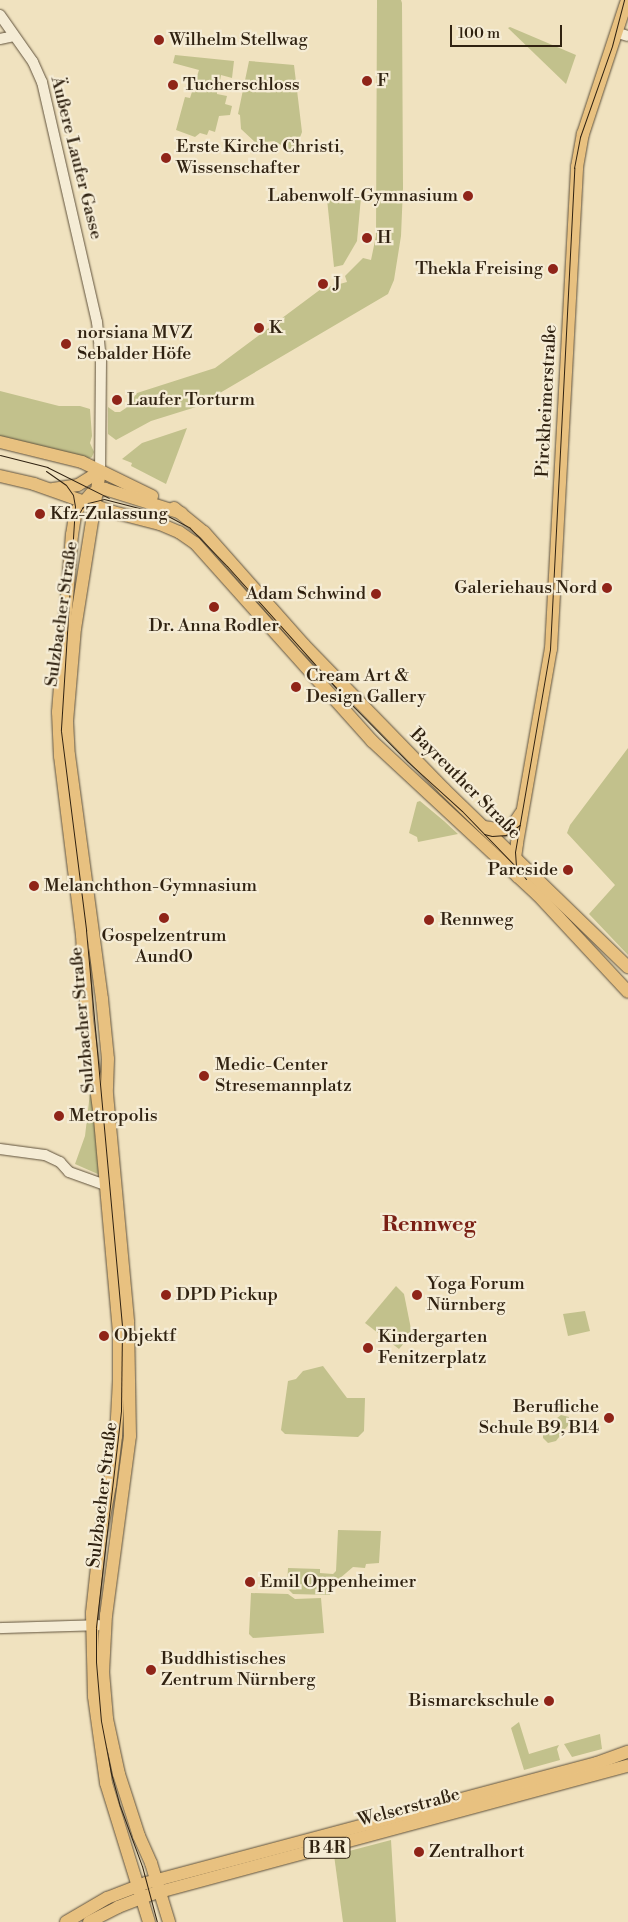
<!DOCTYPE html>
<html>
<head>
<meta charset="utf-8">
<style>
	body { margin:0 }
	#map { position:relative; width:628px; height:1922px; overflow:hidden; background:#f0e2bf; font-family:"Libre Bodoni",serif }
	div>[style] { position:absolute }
	.green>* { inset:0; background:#c2c18c }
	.roads { filter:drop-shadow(0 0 1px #60523c) drop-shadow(0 0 1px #60523c) }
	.minor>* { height:10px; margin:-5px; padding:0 5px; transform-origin:5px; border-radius:5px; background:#f5ecd5 }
	.major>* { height:12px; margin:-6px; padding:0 6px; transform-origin:6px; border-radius:6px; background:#e8c180 }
	.tram>* { height:1px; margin:-0.5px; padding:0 0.5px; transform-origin:0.5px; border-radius:0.5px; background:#302211 }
	.dots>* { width:14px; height:14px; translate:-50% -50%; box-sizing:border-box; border:2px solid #f5ecd5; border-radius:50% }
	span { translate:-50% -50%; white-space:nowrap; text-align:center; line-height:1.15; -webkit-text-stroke:4.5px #f5ecd5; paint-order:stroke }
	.shield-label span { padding:1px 4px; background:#f5ecd5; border:1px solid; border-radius:4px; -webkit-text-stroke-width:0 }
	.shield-label { font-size:16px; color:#302211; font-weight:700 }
	.poi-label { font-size:18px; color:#302211 }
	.left { translate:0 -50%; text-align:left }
	.right { translate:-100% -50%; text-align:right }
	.street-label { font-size:18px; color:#302211 }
	.district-label { font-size:22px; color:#7a1f14; font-weight:700 }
	.scale { position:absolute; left:450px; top:25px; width:112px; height:22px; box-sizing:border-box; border:2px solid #302211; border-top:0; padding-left:6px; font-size:15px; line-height:18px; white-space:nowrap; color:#302211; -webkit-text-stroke:4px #f5ecd5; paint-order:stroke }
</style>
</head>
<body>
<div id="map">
	<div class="green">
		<i style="clip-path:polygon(377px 0,401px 0,402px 3px,403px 188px,401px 236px,394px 280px,388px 294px,196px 407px,151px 421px,116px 440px,108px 434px,108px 407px,115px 412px,120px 412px,126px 408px,137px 393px,215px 368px,321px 289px,347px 282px,345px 276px,363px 258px,371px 260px,376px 236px)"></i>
		<i style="clip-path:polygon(510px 27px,576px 55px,566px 84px,508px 28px)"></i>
		<i style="clip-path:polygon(175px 55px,234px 61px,232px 78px,221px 75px,220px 81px,217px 81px,217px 94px,227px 96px,225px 104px,232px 106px,230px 115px,219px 116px,215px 132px,209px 130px,207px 135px,200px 133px,195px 137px,176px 130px,185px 97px,190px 98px,199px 70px,173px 63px)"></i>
		<i style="clip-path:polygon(249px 61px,294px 65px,302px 132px,296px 148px,288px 149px,274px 141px,256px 143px,241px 129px,240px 115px,238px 114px)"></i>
		<i style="clip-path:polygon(361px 197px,357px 241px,343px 265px,334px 267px,327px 199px)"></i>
		<i style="clip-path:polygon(0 391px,59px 406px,80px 406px,90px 409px,92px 436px,90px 443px,94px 452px,92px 457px,87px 459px,0 437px)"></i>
		<i style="clip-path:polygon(187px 428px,166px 484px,135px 468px,131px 466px,132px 463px,122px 459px,142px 443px)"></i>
		<i style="clip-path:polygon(628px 748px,628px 955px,589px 914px,615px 885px,567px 833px,570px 825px)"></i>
		<i style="clip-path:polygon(420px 801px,444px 821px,458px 834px,418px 842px,417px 837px,409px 833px,417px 802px)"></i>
		<i style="clip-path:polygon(90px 1093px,94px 1112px,100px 1175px,75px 1164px,85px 1136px)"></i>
		<i style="clip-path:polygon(396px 1286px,404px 1294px,412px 1334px,399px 1349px,365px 1323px)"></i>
		<i style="clip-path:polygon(585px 1311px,590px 1331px,568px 1336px,563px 1314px)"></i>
		<i style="clip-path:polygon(323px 1366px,347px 1398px,365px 1398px,364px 1431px,358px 1437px,285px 1434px,281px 1430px,288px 1381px,296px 1379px,303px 1371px)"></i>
		<i style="clip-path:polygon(561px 1415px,569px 1417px,569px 1424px,556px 1441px,548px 1443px,543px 1438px,543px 1429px)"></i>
		<i style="clip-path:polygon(338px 1530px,381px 1531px,379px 1563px,366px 1564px,365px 1568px,353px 1567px,332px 1585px,330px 1595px,293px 1594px,287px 1588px,288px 1568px,320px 1569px,320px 1573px,333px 1574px,336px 1571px)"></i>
		<i style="clip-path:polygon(251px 1593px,288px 1594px,295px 1599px,321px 1598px,324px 1633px,253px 1638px,249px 1634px)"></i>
		<i style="clip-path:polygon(519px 1722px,529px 1754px,559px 1745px,557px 1749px,560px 1760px,524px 1770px,511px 1728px)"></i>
		<i style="clip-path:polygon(600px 1734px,602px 1749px,572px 1757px,564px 1744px)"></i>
		<i style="clip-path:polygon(391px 1840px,396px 1922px,343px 1922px,334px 1855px)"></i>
	</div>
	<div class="roads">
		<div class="minor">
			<i style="left:0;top:15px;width:57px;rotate:54.9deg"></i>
			<i style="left:33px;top:62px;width:22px;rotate:66deg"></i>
			<i style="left:42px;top:82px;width:246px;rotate:77.1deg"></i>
			<i style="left:97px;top:322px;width:38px;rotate:84deg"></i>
			<i style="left:101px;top:360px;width:111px;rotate:90.5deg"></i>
			<i style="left:618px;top:33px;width:10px;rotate:17deg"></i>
			<i style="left:0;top:39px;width:14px;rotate:-12deg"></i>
			<i style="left:0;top:1149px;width:45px;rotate:7.6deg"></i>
			<i style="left:45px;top:1155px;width:17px;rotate:25deg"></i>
			<i style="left:60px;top:1162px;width:13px;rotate:48deg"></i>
			<i style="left:69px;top:1172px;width:45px;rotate:19.7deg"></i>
			<i style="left:0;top:1628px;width:99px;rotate:-1.7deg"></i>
		</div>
		<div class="major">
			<i style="left:0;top:442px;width:84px;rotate:13.7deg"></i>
			<i style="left:82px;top:462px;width:78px;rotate:25.9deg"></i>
			<i style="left:100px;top:471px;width:159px;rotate:99deg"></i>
			<i style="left:75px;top:628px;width:93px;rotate:94.9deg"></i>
			<i style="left:67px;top:721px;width:34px;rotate:87deg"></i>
			<i style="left:69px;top:755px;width:246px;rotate:82.3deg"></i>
			<i style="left:102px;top:999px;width:60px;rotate:84.3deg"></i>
			<i style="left:108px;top:1059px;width:35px;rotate:92deg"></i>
			<i style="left:107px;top:1094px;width:229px;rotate:84.7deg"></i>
			<i style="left:128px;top:1322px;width:114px;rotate:89deg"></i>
			<i style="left:130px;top:1436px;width:181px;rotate:97.6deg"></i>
			<i style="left:106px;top:1615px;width:57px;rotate:93deg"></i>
			<i style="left:103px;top:1672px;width:47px;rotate:85.1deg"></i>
			<i style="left:107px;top:1719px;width:56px;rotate:77.7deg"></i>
			<i style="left:119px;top:1774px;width:65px;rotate:72.1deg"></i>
			<i style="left:139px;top:1836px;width:30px;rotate:66deg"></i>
			<i style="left:151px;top:1863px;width:62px;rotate:73deg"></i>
			<i style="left:0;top:476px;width:35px;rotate:13deg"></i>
			<i style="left:34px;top:484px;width:84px;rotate:19.5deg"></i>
			<i style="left:113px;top:512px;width:49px;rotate:14.3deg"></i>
			<i style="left:160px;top:524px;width:21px;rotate:23deg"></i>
			<i style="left:179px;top:532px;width:19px;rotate:35deg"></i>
			<i style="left:195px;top:543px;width:266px;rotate:48.2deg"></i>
			<i style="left:372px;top:741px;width:226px;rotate:42.9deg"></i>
			<i style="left:538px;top:895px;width:132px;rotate:47.1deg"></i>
			<i style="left:53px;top:489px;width:25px;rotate:-9deg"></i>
			<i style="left:78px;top:485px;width:26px;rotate:-32deg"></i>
			<i style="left:174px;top:508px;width:38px;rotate:39deg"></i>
			<i style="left:204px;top:532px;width:151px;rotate:48.5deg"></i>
			<i style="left:304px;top:645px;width:201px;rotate:45.8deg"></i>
			<i style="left:444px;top:789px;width:256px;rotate:44.1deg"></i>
			<i style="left:484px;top:827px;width:20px;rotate:9deg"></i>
			<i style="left:504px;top:830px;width:10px;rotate:-29deg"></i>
			<i style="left:513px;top:825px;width:14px;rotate:-56deg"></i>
			<i style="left:518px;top:877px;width:19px;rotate:-99deg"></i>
			<i style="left:515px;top:858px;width:15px;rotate:-82deg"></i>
			<i style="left:517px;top:843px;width:197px;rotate:-80.1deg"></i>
			<i style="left:551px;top:649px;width:483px;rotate:-86.9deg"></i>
			<i style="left:577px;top:167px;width:34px;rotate:-80deg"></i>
			<i style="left:583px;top:134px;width:141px;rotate:-71.8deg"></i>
			<i style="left:66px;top:1922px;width:48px;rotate:-30.3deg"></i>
			<i style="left:107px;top:1898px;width:42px;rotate:-21deg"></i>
			<i style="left:146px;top:1883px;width:467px;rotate:-14.9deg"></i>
			<i style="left:597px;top:1763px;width:33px;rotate:-20deg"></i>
			<i style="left:89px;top:1922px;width:33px;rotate:-27deg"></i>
			<i style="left:118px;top:1907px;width:36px;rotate:-21deg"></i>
			<i style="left:152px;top:1894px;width:493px;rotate:-15.1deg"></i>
			<i style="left:149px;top:1922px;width:145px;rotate:-107.2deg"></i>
			<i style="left:106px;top:1783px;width:88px;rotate:-97.9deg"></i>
			<i style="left:94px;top:1696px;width:83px;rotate:-91.4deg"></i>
			<i style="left:92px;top:1613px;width:74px;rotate:-83.8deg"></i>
			<i style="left:100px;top:1539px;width:55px;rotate:-79.5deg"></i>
			<i style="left:110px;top:1485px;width:49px;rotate:-83deg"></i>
			<i style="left:116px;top:1436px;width:55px;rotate:-86.9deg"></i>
			<i style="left:119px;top:1381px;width:49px;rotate:-90deg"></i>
			<i style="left:119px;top:1332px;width:223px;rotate:-95.1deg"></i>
			<i style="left:99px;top:1110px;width:92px;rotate:-97.5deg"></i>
			<i style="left:87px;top:1019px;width:84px;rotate:-93.4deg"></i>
			<i style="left:82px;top:935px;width:180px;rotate:-97deg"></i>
			<i style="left:60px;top:756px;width:44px;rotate:-92.6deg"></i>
			<i style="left:58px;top:712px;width:178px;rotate:-85.5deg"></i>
			<i style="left:72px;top:535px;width:24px;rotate:-81deg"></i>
			<i style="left:76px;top:511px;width:23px;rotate:-49deg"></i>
			<i style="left:91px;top:494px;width:15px;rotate:-20deg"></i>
			<i style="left:105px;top:489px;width:80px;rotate:17.5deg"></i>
		</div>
	</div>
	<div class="tram">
		<i style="left:0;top:455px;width:49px;rotate:14.3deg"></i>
		<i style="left:47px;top:467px;width:69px;rotate:26.6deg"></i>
		<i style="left:46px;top:471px;width:24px;rotate:35deg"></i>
		<i style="left:66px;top:485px;width:12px;rotate:55deg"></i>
		<i style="left:73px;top:495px;width:11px;rotate:80deg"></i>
		<i style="left:75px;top:506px;width:225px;rotate:93.6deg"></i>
		<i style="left:61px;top:731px;width:201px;rotate:82.8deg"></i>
		<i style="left:86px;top:930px;width:400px;rotate:84.8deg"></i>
		<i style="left:122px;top:1328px;width:83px;rotate:90.7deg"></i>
		<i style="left:121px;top:1411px;width:218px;rotate:96.6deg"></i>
		<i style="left:96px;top:1628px;width:34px;rotate:90deg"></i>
		<i style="left:96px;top:1662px;width:59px;rotate:85.2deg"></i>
		<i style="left:101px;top:1721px;width:53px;rotate:79.1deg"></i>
		<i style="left:111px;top:1773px;width:34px;rotate:75deg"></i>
		<i style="left:120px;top:1806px;width:64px;rotate:69.9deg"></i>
		<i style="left:142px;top:1866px;width:58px;rotate:75deg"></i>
		<i style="left:76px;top:519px;width:13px;rotate:-61deg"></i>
		<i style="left:82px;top:508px;width:8px;rotate:-40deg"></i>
		<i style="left:88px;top:503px;width:16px;rotate:-14deg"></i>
		<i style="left:104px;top:499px;width:64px;rotate:14.5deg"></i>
		<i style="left:166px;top:515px;width:27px;rotate:28deg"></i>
		<i style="left:190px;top:528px;width:53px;rotate:45.8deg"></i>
		<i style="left:227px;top:566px;width:178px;rotate:48.2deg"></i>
		<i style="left:346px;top:699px;width:88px;rotate:45.5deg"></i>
		<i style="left:408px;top:762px;width:73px;rotate:42.2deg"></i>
		<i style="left:462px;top:811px;width:78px;rotate:46deg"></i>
		<i style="left:484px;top:834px;width:8px;rotate:14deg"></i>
		<i style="left:492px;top:836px;width:14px;rotate:-4deg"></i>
		<i style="left:506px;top:835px;width:17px;rotate:-36deg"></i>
		<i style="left:526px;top:879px;width:16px;rotate:-128deg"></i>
		<i style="left:516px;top:866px;width:14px;rotate:-94deg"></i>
		<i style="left:515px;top:852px;width:206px;rotate:-80.2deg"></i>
		<i style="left:550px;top:649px;width:482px;rotate:-87.1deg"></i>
		<i style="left:574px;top:168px;width:32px;rotate:-79deg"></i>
		<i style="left:580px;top:137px;width:96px;rotate:-70.6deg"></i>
		<i style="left:612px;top:46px;width:48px;rotate:-75.4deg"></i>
	</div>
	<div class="dots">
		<i style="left:159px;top:40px;background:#8f2418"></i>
		<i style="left:367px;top:81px;background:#8f2418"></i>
		<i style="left:173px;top:85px;background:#8f2418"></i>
		<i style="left:166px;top:158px;background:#8f2418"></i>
		<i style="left:468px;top:196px;background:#8f2418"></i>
		<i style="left:367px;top:238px;background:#8f2418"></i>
		<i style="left:553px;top:269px;background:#8f2418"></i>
		<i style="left:323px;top:284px;background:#8f2418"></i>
		<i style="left:259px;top:328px;background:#8f2418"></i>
		<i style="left:66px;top:344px;background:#8f2418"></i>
		<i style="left:117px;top:400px;background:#8f2418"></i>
		<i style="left:40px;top:514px;background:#8f2418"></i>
		<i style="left:607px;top:588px;background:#8f2418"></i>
		<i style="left:376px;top:594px;background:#8f2418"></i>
		<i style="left:214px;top:607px;background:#8f2418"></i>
		<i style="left:296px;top:687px;background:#8f2418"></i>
		<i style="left:568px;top:870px;background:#8f2418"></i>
		<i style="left:34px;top:886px;background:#8f2418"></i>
		<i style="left:164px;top:918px;background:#8f2418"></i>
		<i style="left:429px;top:920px;background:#8f2418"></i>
		<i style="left:204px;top:1076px;background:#8f2418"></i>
		<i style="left:59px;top:1116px;background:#8f2418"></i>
		<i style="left:166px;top:1295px;background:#8f2418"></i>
		<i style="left:417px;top:1295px;background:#8f2418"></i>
		<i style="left:104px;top:1336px;background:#8f2418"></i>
		<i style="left:368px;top:1348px;background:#8f2418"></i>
		<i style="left:609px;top:1418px;background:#8f2418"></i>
		<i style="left:250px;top:1582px;background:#8f2418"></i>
		<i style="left:151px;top:1670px;background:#8f2418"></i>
		<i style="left:549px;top:1701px;background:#8f2418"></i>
		<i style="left:419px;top:1852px;background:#8f2418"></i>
	</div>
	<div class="shield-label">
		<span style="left:327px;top:1848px">B 4R</span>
	</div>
	<div class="poi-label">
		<span class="left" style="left:169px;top:40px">Wilhelm Stellwag</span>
		<span class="left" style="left:377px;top:81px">F</span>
		<span class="left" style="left:183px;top:85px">Tucherschloss</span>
		<span class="left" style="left:176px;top:158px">Erste Kirche Christi,<br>Wissenschafter</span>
		<span class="right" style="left:458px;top:196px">Labenwolf-Gymnasium</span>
		<span class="left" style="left:377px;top:238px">H</span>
		<span class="right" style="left:543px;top:269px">Thekla Freising</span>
		<span class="left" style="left:333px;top:284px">J</span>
		<span class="left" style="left:269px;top:328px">K</span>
		<span class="left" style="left:77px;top:344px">norsiana MVZ<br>Sebalder Höfe</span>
		<span class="left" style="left:127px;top:400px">Laufer Torturm</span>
		<span class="left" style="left:50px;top:514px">Kfz-Zulassung</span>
		<span class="right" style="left:597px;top:588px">Galeriehaus Nord</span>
		<span class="right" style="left:366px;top:594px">Adam Schwind</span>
		<span style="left:214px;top:626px">Dr. Anna Rodler</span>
		<span class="left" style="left:306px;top:687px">Cream Art &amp;<br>Design Gallery</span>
		<span class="right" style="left:558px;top:870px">Parcside</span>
		<span class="left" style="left:44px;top:886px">Melanchthon-Gymnasium</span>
		<span class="left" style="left:440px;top:920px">Rennweg</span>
		<span style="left:164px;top:947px">Gospelzentrum<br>AundO</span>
		<span class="left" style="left:215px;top:1076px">Medic-Center<br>Stresemannplatz</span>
		<span class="left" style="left:69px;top:1116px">Metropolis</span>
		<span class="left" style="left:427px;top:1295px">Yoga Forum<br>Nürnberg</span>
		<span class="left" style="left:176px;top:1295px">DPD Pickup</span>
		<span class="left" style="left:114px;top:1336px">Objektf</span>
		<span class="left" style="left:378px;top:1348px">Kindergarten<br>Fenitzerplatz</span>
		<span class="right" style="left:599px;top:1418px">Berufliche<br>Schule B9, B14</span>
		<span class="left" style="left:260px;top:1582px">Emil Oppenheimer</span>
		<span class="left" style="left:161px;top:1670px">Buddhistisches<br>Zentrum Nürnberg</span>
		<span class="right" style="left:539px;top:1701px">Bismarckschule</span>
		<span class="left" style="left:429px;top:1852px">Zentralhort</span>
	</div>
	<div class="street-label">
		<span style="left:76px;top:158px;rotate:76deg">Äußere Laufer Gasse</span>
		<span style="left:547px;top:401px;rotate:-87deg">Pirckheimerstraße</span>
		<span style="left:62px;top:614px;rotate:-82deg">Sulzbacher Straße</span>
		<span style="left:465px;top:784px;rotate:45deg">Bayreuther Straße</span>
		<span style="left:83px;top:1020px;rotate:-95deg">Sulzbacher Straße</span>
		<span style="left:103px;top:1495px;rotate:-83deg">Sulzbacher Straße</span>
		<span style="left:409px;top:1808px;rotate:-15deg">Welserstraße</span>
	</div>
	<div class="district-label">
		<span style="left:429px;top:1225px">Rennweg</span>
	</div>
	<div class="scale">100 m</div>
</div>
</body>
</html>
